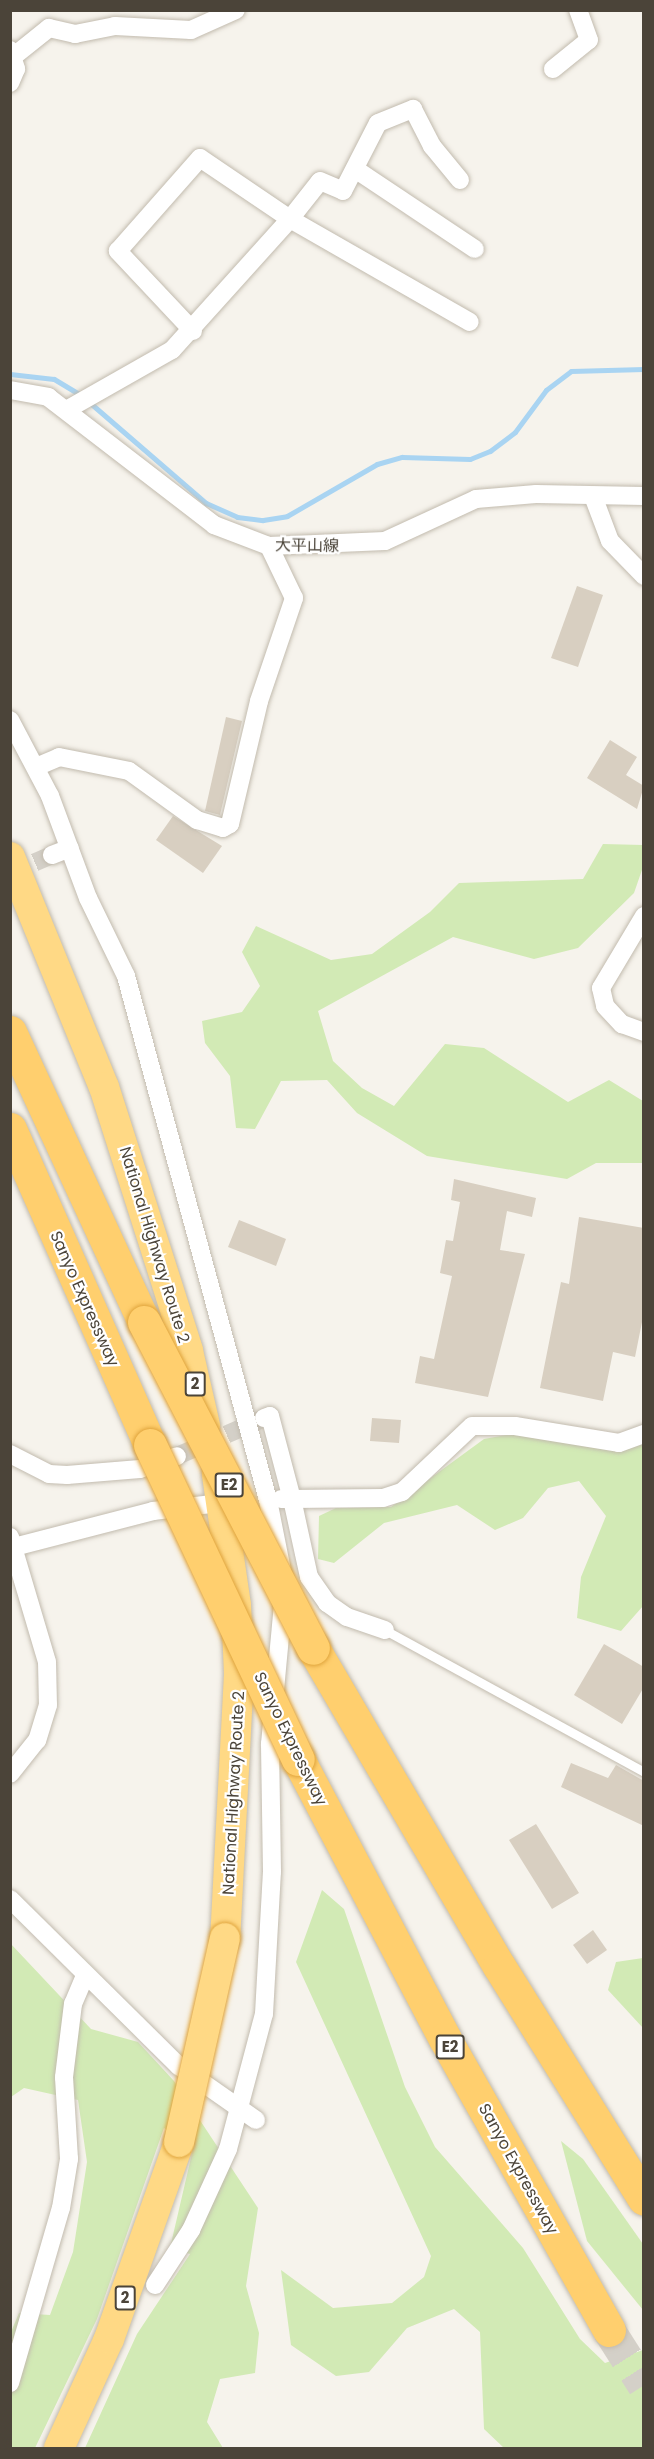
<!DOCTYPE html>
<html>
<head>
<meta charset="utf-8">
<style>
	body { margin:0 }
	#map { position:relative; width:654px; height:2459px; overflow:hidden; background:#f6f3ec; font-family:Poppins,"Noto Sans JP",sans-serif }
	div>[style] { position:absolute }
	.green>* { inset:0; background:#d2eab5 }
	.stream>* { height:5px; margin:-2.5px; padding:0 2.5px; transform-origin:2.5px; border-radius:2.5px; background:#a9d4f2 }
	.building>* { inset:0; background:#d8cfc1 }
	.minor-tunnel>* { height:18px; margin-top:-9px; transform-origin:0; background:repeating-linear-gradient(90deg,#d4d0c8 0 18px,transparent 0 27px) }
	.motorway-tunnel>* { height:33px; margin-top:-16.5px; transform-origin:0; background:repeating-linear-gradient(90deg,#d4d0c8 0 33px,transparent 0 49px) }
	.roads { filter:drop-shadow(0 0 2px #c2bbae) drop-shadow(0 0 2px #c2bbae) }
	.service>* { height:9px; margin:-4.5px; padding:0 4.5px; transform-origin:4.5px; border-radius:4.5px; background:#fff }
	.minor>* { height:18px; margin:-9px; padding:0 9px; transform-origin:9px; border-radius:9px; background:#fff }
	.trunk>* { height:30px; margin:-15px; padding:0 15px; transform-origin:15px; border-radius:15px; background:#ffd985 }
	.motorway>* { height:33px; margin:-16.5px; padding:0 16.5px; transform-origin:16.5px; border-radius:16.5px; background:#ffcf6e }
	.bridges { filter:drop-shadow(0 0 2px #e0a43c) drop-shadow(0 0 2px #e0a43c) }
	.trunk-bridge>* { height:30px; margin:-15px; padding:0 15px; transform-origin:15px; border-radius:15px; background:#ffd985 }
	.motorway-bridge>* { height:33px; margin:-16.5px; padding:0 16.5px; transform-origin:16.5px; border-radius:16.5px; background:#ffcf6e }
	span { translate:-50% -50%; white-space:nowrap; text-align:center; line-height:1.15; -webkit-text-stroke:4.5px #fff; paint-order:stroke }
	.shield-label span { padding:2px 4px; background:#fff; border:2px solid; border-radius:4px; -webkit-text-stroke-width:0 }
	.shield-label { font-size:15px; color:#4b4439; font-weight:700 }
	.street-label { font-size:16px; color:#4b4439 }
	.frame { position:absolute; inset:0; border:12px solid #4b4439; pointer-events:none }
</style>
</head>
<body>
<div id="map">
	<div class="green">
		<i style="clip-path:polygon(603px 844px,643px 845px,643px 867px,634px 893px,578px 948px,534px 959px,453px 937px,318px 1011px,333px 1061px,362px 1088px,394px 1106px,445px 1044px,484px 1048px,568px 1102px,609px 1080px,643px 1101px,643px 1163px,596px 1163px,567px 1179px,427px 1156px,357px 1113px,327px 1080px,281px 1081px,255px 1129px,236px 1128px,230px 1076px,205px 1043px,202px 1021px,242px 1012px,260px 986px,242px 952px,256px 926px,331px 960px,372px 954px,430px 912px,459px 883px,583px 879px)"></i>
		<i style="clip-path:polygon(511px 1434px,643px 1441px,643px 1606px,621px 1631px,577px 1618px,581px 1577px,606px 1516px,579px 1481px,548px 1488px,523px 1518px,495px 1530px,457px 1505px,384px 1523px,334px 1563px,318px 1559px,319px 1516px,336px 1508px,391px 1507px,484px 1439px)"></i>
		<i style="clip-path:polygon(322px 1890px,344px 1909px,405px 2087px,435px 2147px,523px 2248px,580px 2339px,605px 2363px,643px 2350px,643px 2448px,504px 2448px,484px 2429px,480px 2332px,454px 2309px,407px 2328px,369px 2372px,336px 2376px,291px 2345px,281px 2270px,333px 2308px,392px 2303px,424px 2277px,431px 2256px,296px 1962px)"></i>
		<i style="clip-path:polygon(10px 1943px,91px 2029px,138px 2042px,174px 2081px,258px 2208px,246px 2286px,259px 2333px,255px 2373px,220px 2379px,207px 2422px,223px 2448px,85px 2448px,137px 2334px,190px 2254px,170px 2248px,193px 2149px,164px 2128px,97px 2319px,35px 2448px,11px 2448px,11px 2332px,19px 2313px,50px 2315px,73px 2252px,87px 2162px,78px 2100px,24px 2088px,11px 2097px)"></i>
		<i style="clip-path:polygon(643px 1958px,644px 1958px,643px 2028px,608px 1990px,616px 1962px)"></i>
		<i style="clip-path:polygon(561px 2141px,583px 2159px,643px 2244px,643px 2310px,587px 2241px)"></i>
	</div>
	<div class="stream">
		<i style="left:10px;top:374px;width:44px;rotate:6.5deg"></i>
		<i style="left:54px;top:379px;width:33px;rotate:31deg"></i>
		<i style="left:89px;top:402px;width:155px;rotate:40.8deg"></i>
		<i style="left:206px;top:503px;width:34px;rotate:24deg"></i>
		<i style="left:237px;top:517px;width:26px;rotate:7deg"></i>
		<i style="left:263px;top:520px;width:24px;rotate:-9deg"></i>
		<i style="left:287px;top:516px;width:104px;rotate:-30deg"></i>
		<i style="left:377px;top:464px;width:26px;rotate:-16deg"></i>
		<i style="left:402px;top:457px;width:68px;rotate:1.7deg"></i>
		<i style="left:470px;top:459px;width:22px;rotate:-22deg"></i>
		<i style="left:490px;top:451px;width:31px;rotate:-37deg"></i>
		<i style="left:515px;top:432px;width:52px;rotate:-53.6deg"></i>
		<i style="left:546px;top:390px;width:31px;rotate:-37deg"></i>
		<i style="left:571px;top:371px;width:73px;rotate:-1.6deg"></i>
	</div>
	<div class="building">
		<i style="clip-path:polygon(577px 586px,603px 595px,578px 667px,551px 658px)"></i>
		<i style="clip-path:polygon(226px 717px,242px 721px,220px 815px,205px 811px)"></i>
		<i style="clip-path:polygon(610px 740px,637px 757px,626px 775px,644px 786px,637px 809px,587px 778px)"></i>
		<i style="clip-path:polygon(173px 816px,222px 846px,203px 873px,156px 840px)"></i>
		<i style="clip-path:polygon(454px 1179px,536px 1198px,532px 1217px,507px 1211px,500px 1250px,525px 1254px,488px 1397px,415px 1383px,420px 1356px,434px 1359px,452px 1276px,440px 1273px,446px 1240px,453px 1241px,460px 1202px,451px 1200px)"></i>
		<i style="clip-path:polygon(579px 1217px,644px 1228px,644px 1312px,635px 1357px,613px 1352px,603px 1401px,540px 1388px,561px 1282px,569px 1284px)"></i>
		<i style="clip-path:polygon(239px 1220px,286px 1239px,276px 1266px,228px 1247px)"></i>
		<i style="clip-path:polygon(372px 1418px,401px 1420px,399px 1443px,370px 1441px)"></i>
		<i style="clip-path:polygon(604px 1644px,644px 1667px,644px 1687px,622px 1724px,574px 1695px)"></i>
		<i style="clip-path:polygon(571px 1763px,608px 1778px,616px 1765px,644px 1781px,644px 1826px,561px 1787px)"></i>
		<i style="clip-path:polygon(536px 1824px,579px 1893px,552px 1909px,509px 1840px)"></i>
		<i style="clip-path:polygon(593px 1930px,607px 1950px,587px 1964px,573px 1945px)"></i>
	</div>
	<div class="minor-tunnel">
		<i style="left:10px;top:873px;width:46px;rotate:-23.2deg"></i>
		<i style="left:177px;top:1456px;width:93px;rotate:-23.5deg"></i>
	</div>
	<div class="motorway-tunnel">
		<i style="left:609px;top:2330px;width:65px;rotate:57.5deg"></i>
	</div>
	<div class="roads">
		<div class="service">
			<i style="left:385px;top:1630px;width:295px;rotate:28.7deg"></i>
		</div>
		<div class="minor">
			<i style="left:10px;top:50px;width:20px;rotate:72deg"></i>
			<i style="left:16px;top:69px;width:15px;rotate:113deg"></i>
			<i style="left:14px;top:56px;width:45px;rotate:-38.7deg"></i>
			<i style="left:49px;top:28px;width:27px;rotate:13deg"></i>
			<i style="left:75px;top:34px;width:41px;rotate:-11.3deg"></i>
			<i style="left:115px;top:26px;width:76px;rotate:3deg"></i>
			<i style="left:191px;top:30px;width:49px;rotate:-24deg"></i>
			<i style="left:553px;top:69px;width:46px;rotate:-38.9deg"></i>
			<i style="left:589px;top:40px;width:32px;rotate:-110deg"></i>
			<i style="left:355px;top:169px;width:144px;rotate:33.7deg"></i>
			<i style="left:193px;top:331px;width:110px;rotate:-133.2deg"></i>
			<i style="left:118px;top:251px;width:124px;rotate:-48.6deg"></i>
			<i style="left:200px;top:158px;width:109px;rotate:34.1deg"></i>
			<i style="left:290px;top:219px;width:48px;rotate:-51.7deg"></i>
			<i style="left:320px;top:181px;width:25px;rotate:23deg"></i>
			<i style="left:343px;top:191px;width:76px;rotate:-62.8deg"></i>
			<i style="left:378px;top:123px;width:38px;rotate:-22deg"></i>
			<i style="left:413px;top:109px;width:42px;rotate:62.8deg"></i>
			<i style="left:432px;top:146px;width:44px;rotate:50.5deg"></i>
			<i style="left:10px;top:390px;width:39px;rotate:10deg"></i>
			<i style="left:48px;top:397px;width:210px;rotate:37.6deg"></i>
			<i style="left:214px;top:525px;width:59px;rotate:20.9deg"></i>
			<i style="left:269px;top:546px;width:116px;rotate:-2.5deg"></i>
			<i style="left:385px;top:541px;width:100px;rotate:-24.8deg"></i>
			<i style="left:476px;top:499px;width:60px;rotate:-4.8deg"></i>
			<i style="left:536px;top:494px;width:108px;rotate:1.1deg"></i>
			<i style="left:68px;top:409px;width:120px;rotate:-29.6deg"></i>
			<i style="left:172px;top:350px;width:176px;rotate:-48deg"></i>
			<i style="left:290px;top:219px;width:207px;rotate:29.8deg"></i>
			<i style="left:593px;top:496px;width:48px;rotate:69.3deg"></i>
			<i style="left:610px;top:541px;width:49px;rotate:45.8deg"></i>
			<i style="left:10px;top:720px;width:86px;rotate:62.2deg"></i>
			<i style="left:50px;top:796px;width:109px;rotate:69.6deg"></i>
			<i style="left:88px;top:898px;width:87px;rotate:64deg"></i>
			<i style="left:126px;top:976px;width:543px;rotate:74.84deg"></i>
			<i style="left:268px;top:1500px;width:77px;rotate:78.8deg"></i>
			<i style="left:36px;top:767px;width:25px;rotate:-23deg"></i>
			<i style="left:59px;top:757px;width:71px;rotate:11.3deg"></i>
			<i style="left:129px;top:771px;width:84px;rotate:35.8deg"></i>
			<i style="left:197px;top:820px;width:27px;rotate:17deg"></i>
			<i style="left:223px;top:828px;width:8px;rotate:-30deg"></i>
			<i style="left:230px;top:824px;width:126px;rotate:-76.7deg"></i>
			<i style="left:259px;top:701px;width:109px;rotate:-71.2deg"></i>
			<i style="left:294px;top:598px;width:58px;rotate:-115.7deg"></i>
			<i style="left:52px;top:855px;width:19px;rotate:-21deg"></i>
			<i style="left:644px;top:916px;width:84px;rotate:120.8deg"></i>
			<i style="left:601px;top:988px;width:18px;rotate:77deg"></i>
			<i style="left:605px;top:1006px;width:25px;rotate:47deg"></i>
			<i style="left:622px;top:1024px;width:23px;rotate:20deg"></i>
			<i style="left:264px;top:1418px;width:6px;rotate:-18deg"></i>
			<i style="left:270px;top:1416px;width:86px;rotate:75.2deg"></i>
			<i style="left:292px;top:1499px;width:91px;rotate:-0.6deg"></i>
			<i style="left:383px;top:1498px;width:20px;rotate:-18deg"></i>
			<i style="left:402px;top:1492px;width:96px;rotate:-43.3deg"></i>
			<i style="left:472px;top:1426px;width:43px"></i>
			<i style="left:515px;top:1426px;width:105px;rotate:9.3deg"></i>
			<i style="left:619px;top:1443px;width:27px;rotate:-20deg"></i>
			<i style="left:10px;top:1454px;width:44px;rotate:27.1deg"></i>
			<i style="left:49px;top:1474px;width:18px;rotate:3deg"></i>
			<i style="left:67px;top:1475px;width:73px;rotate:-4.7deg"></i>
			<i style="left:140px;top:1469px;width:39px;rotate:-19deg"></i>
			<i style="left:281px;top:1499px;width:11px"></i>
			<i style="left:292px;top:1499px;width:80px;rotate:77.7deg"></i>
			<i style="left:309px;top:1577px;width:32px;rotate:55deg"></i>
			<i style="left:327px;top:1603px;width:24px;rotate:35deg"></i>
			<i style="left:347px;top:1617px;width:40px;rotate:18.9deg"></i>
			<i style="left:10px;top:1537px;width:130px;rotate:73.5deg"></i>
			<i style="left:47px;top:1662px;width:43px;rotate:88.7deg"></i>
			<i style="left:48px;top:1705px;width:37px;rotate:107deg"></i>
			<i style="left:37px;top:1740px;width:43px;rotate:128.5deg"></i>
			<i style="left:14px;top:1547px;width:144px;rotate:-14.5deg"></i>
			<i style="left:153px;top:1511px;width:77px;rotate:-6.8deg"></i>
			<i style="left:10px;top:1899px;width:238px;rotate:44.7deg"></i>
			<i style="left:179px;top:2066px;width:94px;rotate:35deg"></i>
			<i style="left:155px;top:2285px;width:66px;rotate:-56.8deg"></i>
			<i style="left:191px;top:2230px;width:89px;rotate:-65.4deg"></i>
			<i style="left:228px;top:2149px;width:140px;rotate:-75.1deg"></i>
			<i style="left:264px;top:2014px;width:142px;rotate:-86.8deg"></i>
			<i style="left:272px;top:1872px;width:128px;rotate:-90.9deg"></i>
			<i style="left:270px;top:1744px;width:142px;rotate:-84.7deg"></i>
			<i style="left:10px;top:2383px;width:182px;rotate:-73.8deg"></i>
			<i style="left:61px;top:2208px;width:50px;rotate:-80.7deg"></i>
			<i style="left:69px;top:2159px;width:82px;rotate:-93.5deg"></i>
			<i style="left:64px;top:2077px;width:74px;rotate:-83deg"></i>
			<i style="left:73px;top:2004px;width:30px;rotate:-67deg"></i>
		</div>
		<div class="trunk">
			<i style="left:10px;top:857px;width:248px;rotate:67.8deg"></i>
			<i style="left:104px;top:1087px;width:277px;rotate:72.3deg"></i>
			<i style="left:188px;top:1351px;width:76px;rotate:77.1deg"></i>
			<i style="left:217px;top:1475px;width:131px;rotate:81.7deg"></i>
			<i style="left:236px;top:1605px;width:69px;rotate:87.5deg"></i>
			<i style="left:239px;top:1674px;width:264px;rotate:93deg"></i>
			<i style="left:59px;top:2448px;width:120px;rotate:-65.4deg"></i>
			<i style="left:109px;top:2339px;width:209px;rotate:-70.4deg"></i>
		</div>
		<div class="motorway">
			<i style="left:10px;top:1032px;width:319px;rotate:65.2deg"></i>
			<i style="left:10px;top:1129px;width:346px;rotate:66.1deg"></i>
			<i style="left:313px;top:1648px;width:368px;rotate:59.7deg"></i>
			<i style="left:499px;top:1966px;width:274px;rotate:58.1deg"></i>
			<i style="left:298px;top:1759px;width:316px;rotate:62.3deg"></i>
			<i style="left:445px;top:2039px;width:334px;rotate:60.6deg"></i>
		</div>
	</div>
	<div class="bridges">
		<div class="trunk-bridge">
			<i style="left:179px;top:2142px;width:209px;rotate:-77.3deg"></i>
		</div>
		<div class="motorway-bridge">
			<i style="left:144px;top:1322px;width:367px;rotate:62.6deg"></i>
			<i style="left:150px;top:1445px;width:347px;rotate:64.8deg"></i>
		</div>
	</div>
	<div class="shield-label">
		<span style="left:195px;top:1384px">2</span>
		<span style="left:229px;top:1485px">E2</span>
		<span style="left:450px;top:2047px">E2</span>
		<span style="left:125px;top:2298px">2</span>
	</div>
	<div class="street-label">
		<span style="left:307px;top:546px;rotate:1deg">大平山線</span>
		<span style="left:154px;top:1245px;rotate:73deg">National Highway Route 2</span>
		<span style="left:84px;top:1299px;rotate:66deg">Sanyo Expressway</span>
		<span style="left:290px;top:1739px;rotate:64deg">Sanyo Expressway</span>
		<span style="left:234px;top:1793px;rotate:-87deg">National Highway Route 2</span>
		<span style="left:518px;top:2169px;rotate:61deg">Sanyo Expressway</span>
	</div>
	<div class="frame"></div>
</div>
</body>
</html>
